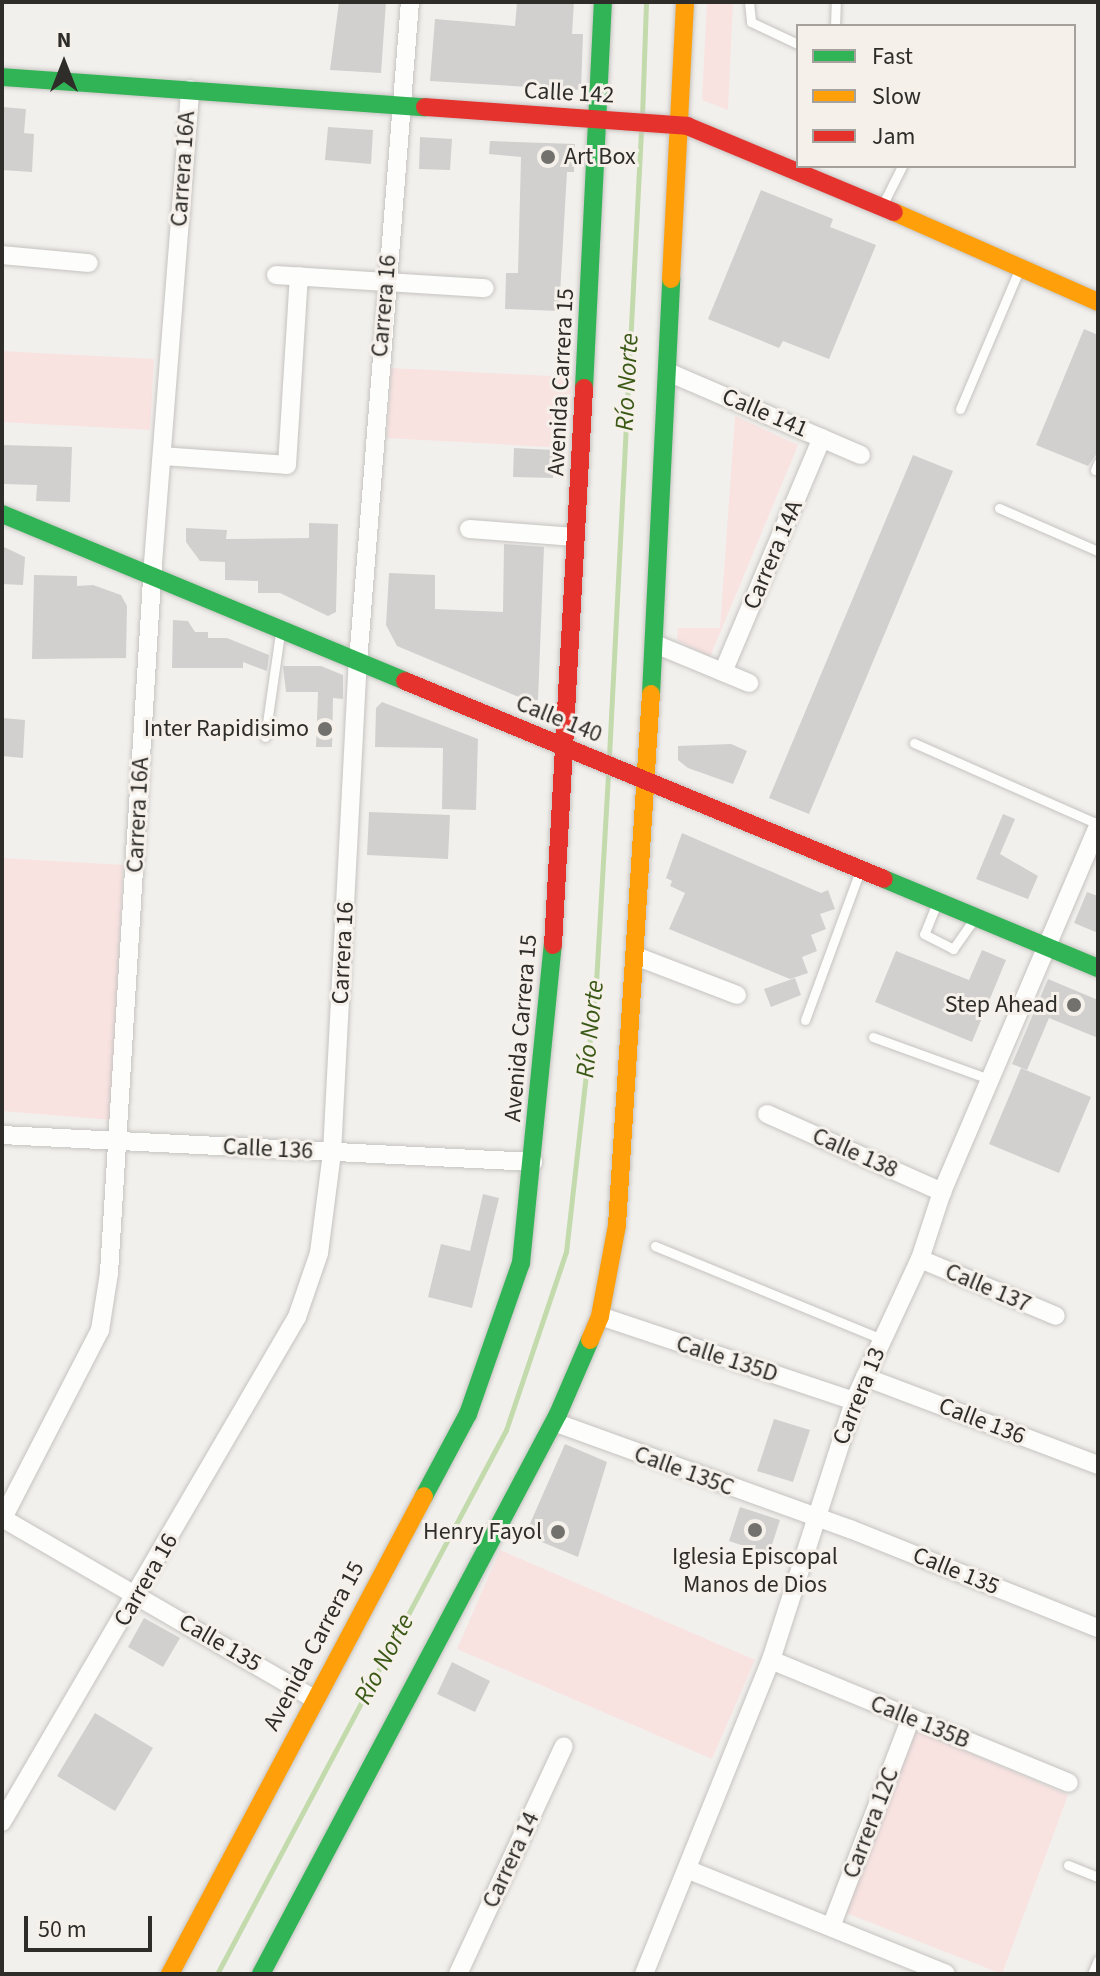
<!DOCTYPE html>
<html>
<head>
<meta charset="utf-8">
<style>
	body { margin:0 }
	#map { position:relative; width:1100px; height:1976px; overflow:hidden; background:#f2f0ed; font-family:"Source Sans 3",sans-serif }
	div>[style] { position:absolute }
	.green>* { inset:0; background:#f8e3e1 }
	.stream>* { height:5px; margin:-2.5px; padding:0 2.5px; transform-origin:2.5px; border-radius:2.5px; background:#c3daac }
	.building>* { inset:0; background:#d1d0ce }
	.roads { filter:drop-shadow(0 0 2px #c5c3c0) drop-shadow(0 0 2px #c5c3c0) }
	.lane>* { height:9px; margin:-4.5px; padding:0 4.5px; transform-origin:4.5px; border-radius:4.5px; background:#fdfdfc }
	.street>* { height:18px; margin:-9px; padding:0 9px; transform-origin:9px; border-radius:9px; background:#fdfdfc }
	.fast>* { height:18px; margin:-9px; padding:0 9px; transform-origin:9px; border-radius:9px; background:#30b455 }
	.slow>* { height:18px; margin:-9px; padding:0 9px; transform-origin:9px; border-radius:9px; background:#ff9f0a }
	.jam>* { height:18px; margin:-9px; padding:0 9px; transform-origin:9px; border-radius:9px; background:#e5322d }
	.dots>* { width:22px; height:22px; translate:-50% -50%; box-sizing:border-box; border:4px solid #f5f0ea; border-radius:50% }
	span { translate:-50% -50%; white-space:nowrap; text-align:center; line-height:1.15; -webkit-text-stroke:6px #f5f0ea; paint-order:stroke }
	.street-label { font-size:24px; color:#2e2d2a }
	.poi-label { font-size:24px; color:#2e2d2a }
	.left { translate:0 -50%; text-align:left }
	.right { translate:-100% -50%; text-align:right }
	.water-label { font-size:26px; color:#3b5916; font-style:italic }
	.frame { position:absolute; inset:0; border:4px solid #2e2d2a; pointer-events:none }
	.legend { position:absolute; left:796px; top:24px; width:280px; height:144px; box-sizing:border-box; background:#f5f0ea; border:2px solid #a5a29d; margin:0; padding:10px 14px; list-style:none; font-size:24px; color:#2e2d2a }
	.legend li { display:flex; align-items:center; gap:16px; height:40px }
	.legend b { width:40px; border:2px solid #a5a29d }
	.north { position:absolute; left:24px; top:24px; width:80px; height:80px; -webkit-text-stroke:6px #f5f0ea; paint-order:stroke; rotate:0deg; font-size:22px; font-weight:700; line-height:32px; text-align:center; color:#2e2d2a }
	.north::after { content:''; display:block; margin:auto; width:28px; height:36px; background:#2e2d2a; clip-path:polygon(50% 0,100% 100%,50% 72%,0 100%) }
	.scale { position:absolute; left:24px; top:1916px; width:128px; height:36px; box-sizing:border-box; border:4px solid #2e2d2a; border-top:0; padding-left:10px; font-size:24px; line-height:28px; white-space:nowrap; color:#2e2d2a; -webkit-text-stroke:6px #f5f0ea; paint-order:stroke }
</style>
</head>
<body>
<div id="map">
	<div class="green">
		<i style="clip-path:polygon(707px 2px,733px 2px,728px 110px,702px 100px)"></i>
		<i style="clip-path:polygon(2px 351px,154px 359px,150px 430px,2px 422px)"></i>
		<i style="clip-path:polygon(391px 368px,572px 377px,568px 448px,387px 438px)"></i>
		<i style="clip-path:polygon(735px 416px,798px 445px,710px 657px,677px 640px,678px 628px,720px 628px)"></i>
		<i style="clip-path:polygon(2px 858px,123px 865px,112px 1120px,2px 1111px)"></i>
		<i style="clip-path:polygon(500px 1550px,755px 1660px,712px 1759px,457px 1649px)"></i>
		<i style="clip-path:polygon(914px 1729px,1068px 1795px,1002px 1974px,841px 1911px)"></i>
	</div>
	<div class="stream">
		<i style="left:642px;top:117px;width:115px;rotate:-88deg"></i>
		<i style="left:609px;top:756px;width:626px;rotate:-87.07deg"></i>
		<i style="left:217px;top:1974px;width:616px;rotate:-62.02deg"></i>
		<i style="left:506px;top:1430px;width:188px;rotate:-71.4deg"></i>
		<i style="left:566px;top:1252px;width:271px;rotate:-83.6deg"></i>
		<i style="left:596px;top:983px;width:209px;rotate:-86.7deg"></i>
	</div>
	<div class="building">
		<i style="clip-path:polygon(339px 2px,386px 2px,381px 73px,330px 70px)"></i>
		<i style="clip-path:polygon(517px 2px,574px 2px,572px 34px,583px 34px,581px 90px,430px 81px,435px 19px,515px 26px)"></i>
		<i style="clip-path:polygon(2px 107px,26px 109px,24px 133px,34px 134px,32px 172px,2px 170px)"></i>
		<i style="clip-path:polygon(328px 127px,373px 130px,371px 164px,325px 160px)"></i>
		<i style="clip-path:polygon(420px 137px,452px 139px,450px 170px,419px 169px)"></i>
		<i style="clip-path:polygon(490px 141px,575px 144px,574px 172px,567px 172px,559px 311px,505px 309px,506px 273px,518px 273px,521px 157px,489px 154px)"></i>
		<i style="clip-path:polygon(761px 190px,833px 219px,830px 227px,876px 245px,829px 359px,783px 341px,779px 348px,708px 319px)"></i>
		<i style="clip-path:polygon(1084px 329px,1098px 335px,1098px 452px,1088px 466px,1036px 445px)"></i>
		<i style="clip-path:polygon(2px 445px,72px 447px,70px 502px,36px 501px,37px 485px,3px 484px)"></i>
		<i style="clip-path:polygon(514px 448px,554px 450px,553px 478px,513px 477px)"></i>
		<i style="clip-path:polygon(913px 455px,953px 471px,809px 814px,769px 798px)"></i>
		<i style="clip-path:polygon(309px 523px,338px 524px,336px 612px,328px 616px,280px 593px,258px 593px,258px 581px,225px 580px,225px 562px,200px 561px,186px 542px,186px 528px,227px 530px,226px 539px,309px 538px)"></i>
		<i style="clip-path:polygon(504px 544px,544px 547px,538px 700px,526px 700px,397px 646px,386px 625px,389px 573px,435px 575px,435px 609px,503px 612px)"></i>
		<i style="clip-path:polygon(2px 546px,25px 557px,23px 585px,2px 584px)"></i>
		<i style="clip-path:polygon(34px 575px,77px 576px,77px 586px,93px 585px,121px 595px,127px 606px,126px 658px,32px 659px)"></i>
		<i style="clip-path:polygon(173px 620px,188px 621px,195px 632px,208px 632px,208px 638px,227px 638px,269px 655px,267px 671px,243px 662px,243px 668px,172px 668px)"></i>
		<i style="clip-path:polygon(283px 666px,321px 666px,343px 675px,343px 699px,333px 698px,332px 747px,316px 747px,318px 692px,286px 692px)"></i>
		<i style="clip-path:polygon(382px 702px,478px 739px,476px 810px,442px 809px,443px 748px,375px 747px,376px 708px)"></i>
		<i style="clip-path:polygon(2px 718px,25px 720px,23px 758px,2px 756px)"></i>
		<i style="clip-path:polygon(731px 744px,747px 751px,733px 784px,688px 768px,678px 760px,678px 746px)"></i>
		<i style="clip-path:polygon(369px 812px,450px 815px,448px 859px,367px 855px)"></i>
		<i style="clip-path:polygon(1003px 814px,1015px 819px,1000px 854px,1038px 876px,1028px 899px,976px 879px)"></i>
		<i style="clip-path:polygon(682px 833px,821px 893px,828px 890px,835px 909px,820px 914px,826px 929px,811px 935px,817px 951px,802px 957px,808px 973px,790px 979px,669px 929px,685px 893px,670px 886px,672px 881px,666px 878px)"></i>
		<i style="clip-path:polygon(1087px 892px,1098px 896px,1098px 933px,1074px 923px)"></i>
		<i style="clip-path:polygon(982px 950px,1006px 960px,972px 1042px,875px 1002px,896px 951px,969px 980px)"></i>
		<i style="clip-path:polygon(795px 978px,801px 995px,771px 1007px,764px 989px)"></i>
		<i style="clip-path:polygon(1048px 979px,1098px 1000px,1098px 1038px,1049px 1018px,1027px 1070px,1012px 1064px)"></i>
		<i style="clip-path:polygon(1021px 1068px,1091px 1097px,1059px 1173px,989px 1144px)"></i>
		<i style="clip-path:polygon(483px 1194px,499px 1198px,472px 1308px,428px 1297px,441px 1244px,470px 1251px)"></i>
		<i style="clip-path:polygon(774px 1419px,810px 1430px,793px 1482px,757px 1471px)"></i>
		<i style="clip-path:polygon(565px 1444px,607px 1462px,578px 1557px,525px 1535px)"></i>
		<i style="clip-path:polygon(740px 1507px,780px 1520px,769px 1554px,729px 1541px)"></i>
		<i style="clip-path:polygon(144px 1618px,180px 1638px,163px 1667px,128px 1647px)"></i>
		<i style="clip-path:polygon(452px 1662px,490px 1681px,475px 1712px,437px 1694px)"></i>
		<i style="clip-path:polygon(95px 1713px,153px 1748px,115px 1811px,57px 1776px)"></i>
	</div>
	<div class="roads">
		<div class="lane">
			<i style="left:749px;top:2px;width:20px;rotate:84deg"></i>
			<i style="left:751px;top:22px;width:52px;rotate:25.1deg"></i>
			<i style="left:835px;top:26px;width:24px;rotate:-88deg"></i>
			<i style="left:882px;top:206px;width:45px;rotate:-63.4deg"></i>
			<i style="left:960px;top:409px;width:151px;rotate:-67deg"></i>
			<i style="left:1095px;top:470px;width:8px;rotate:-67deg"></i>
			<i style="left:999px;top:508px;width:108px;rotate:23.5deg"></i>
			<i style="left:265px;top:737px;width:105px;rotate:-81.8deg"></i>
			<i style="left:914px;top:743px;width:201px;rotate:23.8deg"></i>
			<i style="left:936px;top:905px;width:31px;rotate:112deg"></i>
			<i style="left:924px;top:934px;width:33px;rotate:27deg"></i>
			<i style="left:953px;top:949px;width:39px;rotate:-55deg"></i>
			<i style="left:805px;top:1020px;width:157px;rotate:-69.8deg"></i>
			<i style="left:873px;top:1037px;width:127px;rotate:19.9deg"></i>
			<i style="left:655px;top:1246px;width:245px;rotate:22.3deg"></i>
			<i style="left:1068px;top:1865px;width:32px;rotate:22deg"></i>
			<i style="left:1092px;top:1974px;width:15px;rotate:-67deg"></i>
		</div>
		<div class="street">
			<i style="left:2px;top:255px;width:87px;rotate:5.3deg"></i>
			<i style="left:276px;top:275px;width:209px;rotate:3.6deg"></i>
			<i style="left:668px;top:372px;width:210px;rotate:23.3deg"></i>
			<i style="left:162px;top:456px;width:125px;rotate:4.1deg"></i>
			<i style="left:287px;top:465px;width:189px;rotate:-86.4deg"></i>
			<i style="left:469px;top:529px;width:107px;rotate:4.3deg"></i>
			<i style="left:655px;top:644px;width:102px;rotate:22.5deg"></i>
			<i style="left:723px;top:672px;width:254px;rotate:-67.1deg"></i>
			<i style="left:638px;top:957px;width:106px;rotate:21deg"></i>
			<i style="left:767px;top:1114px;width:192px;rotate:24deg"></i>
			<i style="left:2px;top:1135px;width:532px;rotate:2.91deg"></i>
			<i style="left:920px;top:1259px;width:147px;rotate:22.7deg"></i>
			<i style="left:600px;top:1316px;width:268px;rotate:18.5deg"></i>
			<i style="left:865px;top:1377px;width:249px;rotate:20.7deg"></i>
			<i style="left:554px;top:1422px;width:315px;rotate:19.9deg"></i>
			<i style="left:850px;top:1529px;width:267px;rotate:21.8deg"></i>
			<i style="left:2px;top:1518px;width:359px;rotate:30.1deg"></i>
			<i style="left:3px;top:1518px;width:212px;rotate:-62.7deg"></i>
			<i style="left:100px;top:1330px;width:58px;rotate:-81deg"></i>
			<i style="left:109px;top:1273px;width:711px;rotate:-86.45deg"></i>
			<i style="left:153px;top:563px;width:475px;rotate:-85.5deg"></i>
			<i style="left:771px;top:1660px;width:322px;rotate:22.4deg"></i>
			<i style="left:2px;top:1822px;width:585px;rotate:-59.71deg"></i>
			<i style="left:297px;top:1317px;width:68px;rotate:-71deg"></i>
			<i style="left:319px;top:1253px;width:101px;rotate:-82.6deg"></i>
			<i style="left:332px;top:1153px;width:492px;rotate:-87deg"></i>
			<i style="left:358px;top:662px;width:662px;rotate:-85.5deg"></i>
			<i style="left:689px;top:1870px;width:277px;rotate:22deg"></i>
			<i style="left:831px;top:1927px;width:224px;rotate:-69.1deg"></i>
			<i style="left:458px;top:1974px;width:251px;rotate:-65.1deg"></i>
			<i style="left:644px;top:1974px;width:339px;rotate:-68deg"></i>
			<i style="left:771px;top:1660px;width:272px;rotate:-72.2deg"></i>
			<i style="left:854px;top:1401px;width:157px;rotate:-65.1deg"></i>
			<i style="left:920px;top:1259px;width:71px;rotate:-71.8deg"></i>
			<i style="left:942px;top:1192px;width:397px;rotate:-66.9deg"></i>
		</div>
		<div class="fast">
			<i style="left:2px;top:77px;width:424px;rotate:4.1deg"></i>
			<i style="left:584px;top:388px;width:386px;rotate:-87.2deg"></i>
			<i style="left:2px;top:514px;width:436px;rotate:22.5deg"></i>
			<i style="left:651px;top:694px;width:415px;rotate:-87.2deg"></i>
			<i style="left:884px;top:879px;width:232px;rotate:22.6deg"></i>
			<i style="left:424px;top:1496px;width:93px;rotate:-61.8deg"></i>
			<i style="left:468px;top:1414px;width:160px;rotate:-70.7deg"></i>
			<i style="left:521px;top:1263px;width:320px;rotate:-84.3deg"></i>
			<i style="left:261px;top:1974px;width:634px;rotate:-62.06deg"></i>
			<i style="left:558px;top:1414px;width:81px;rotate:-66.6deg"></i>
		</div>
		<div class="slow">
			<i style="left:894px;top:212px;width:223px;rotate:23.8deg"></i>
			<i style="left:671px;top:279px;width:277px;rotate:-87.1deg"></i>
			<i style="left:590px;top:1340px;width:26px;rotate:-67deg"></i>
			<i style="left:600px;top:1316px;width:93px;rotate:-79.4deg"></i>
			<i style="left:617px;top:1225px;width:532px;rotate:-86.34deg"></i>
			<i style="left:170px;top:1974px;width:541px;rotate:-62.01deg"></i>
		</div>
		<div class="jam">
			<i style="left:425px;top:107px;width:263px;rotate:4.1deg"></i>
			<i style="left:687px;top:126px;width:224px;rotate:22.6deg"></i>
			<i style="left:405px;top:681px;width:518px;rotate:22.46deg"></i>
			<i style="left:553px;top:945px;width:558px;rotate:-86.81deg"></i>
		</div>
	</div>
	<div class="dots">
		<i style="left:548px;top:157px;background:#73716e"></i>
		<i style="left:325px;top:729px;background:#73716e"></i>
		<i style="left:1074px;top:1005px;background:#73716e"></i>
		<i style="left:755px;top:1530px;background:#73716e"></i>
		<i style="left:558px;top:1532px;background:#73716e"></i>
	</div>
	<div class="street-label">
		<span style="left:569px;top:93px;rotate:3deg">Calle 142</span>
		<span style="left:183px;top:169px;rotate:-86deg">Carrera 16A</span>
		<span style="left:384px;top:306px;rotate:-85deg">Carrera 16</span>
		<span style="left:561px;top:382px;rotate:-87deg">Avenida Carrera 15</span>
		<span style="left:765px;top:413px;rotate:23deg">Calle 141</span>
		<span style="left:773px;top:555px;rotate:-67deg">Carrera 14A</span>
		<span style="left:559px;top:719px;rotate:22deg">Calle 140</span>
		<span style="left:138px;top:815px;rotate:-87deg">Carrera 16A</span>
		<span style="left:343px;top:953px;rotate:-87deg">Carrera 16</span>
		<span style="left:521px;top:1028px;rotate:-85deg">Avenida Carrera 15</span>
		<span style="left:268px;top:1149px;rotate:3deg">Calle 136</span>
		<span style="left:855px;top:1153px;rotate:24deg">Calle 138</span>
		<span style="left:988px;top:1288px;rotate:23deg">Calle 137</span>
		<span style="left:727px;top:1359px;rotate:18deg">Calle 135D</span>
		<span style="left:859px;top:1396px;rotate:-68deg">Carrera 13</span>
		<span style="left:982px;top:1421px;rotate:21deg">Calle 136</span>
		<span style="left:684px;top:1471px;rotate:20deg">Calle 135C</span>
		<span style="left:956px;top:1571px;rotate:22deg">Calle 135</span>
		<span style="left:146px;top:1580px;rotate:-60deg">Carrera 16</span>
		<span style="left:220px;top:1643px;rotate:30deg">Calle 135</span>
		<span style="left:314px;top:1646px;rotate:-62deg">Avenida Carrera 15</span>
		<span style="left:920px;top:1722px;rotate:22deg">Calle 135B</span>
		<span style="left:871px;top:1823px;rotate:-69deg">Carrera 12C</span>
		<span style="left:511px;top:1860px;rotate:-65deg">Carrera 14</span>
	</div>
	<div class="poi-label">
		<span class="left" style="left:564px;top:157px">Art Box</span>
		<span class="right" style="left:309px;top:729px">Inter Rapidisimo</span>
		<span class="right" style="left:1058px;top:1005px">Step Ahead</span>
		<span class="right" style="left:542px;top:1532px">Henry Fayol</span>
		<span style="left:755px;top:1571px">Iglesia Episcopal<br>Manos de Dios</span>
	</div>
	<div class="water-label">
		<span style="left:627px;top:382px;rotate:-87deg">Río Norte</span>
		<span style="left:590px;top:1029px;rotate:-84deg">Río Norte</span>
		<span style="left:384px;top:1659px;rotate:-62deg">Río Norte</span>
	</div>
	<div class="frame"></div>
	<ul class="legend">
	<li><b style="height:10px;background:#30b455"></b>Fast</li>
	<li><b style="height:10px;background:#ff9f0a"></b>Slow</li>
	<li><b style="height:10px;background:#e5322d"></b>Jam</li>
	</ul>
	<div class="north">N</div>
	<div class="scale">50 m</div>
</div>
</body>
</html>
